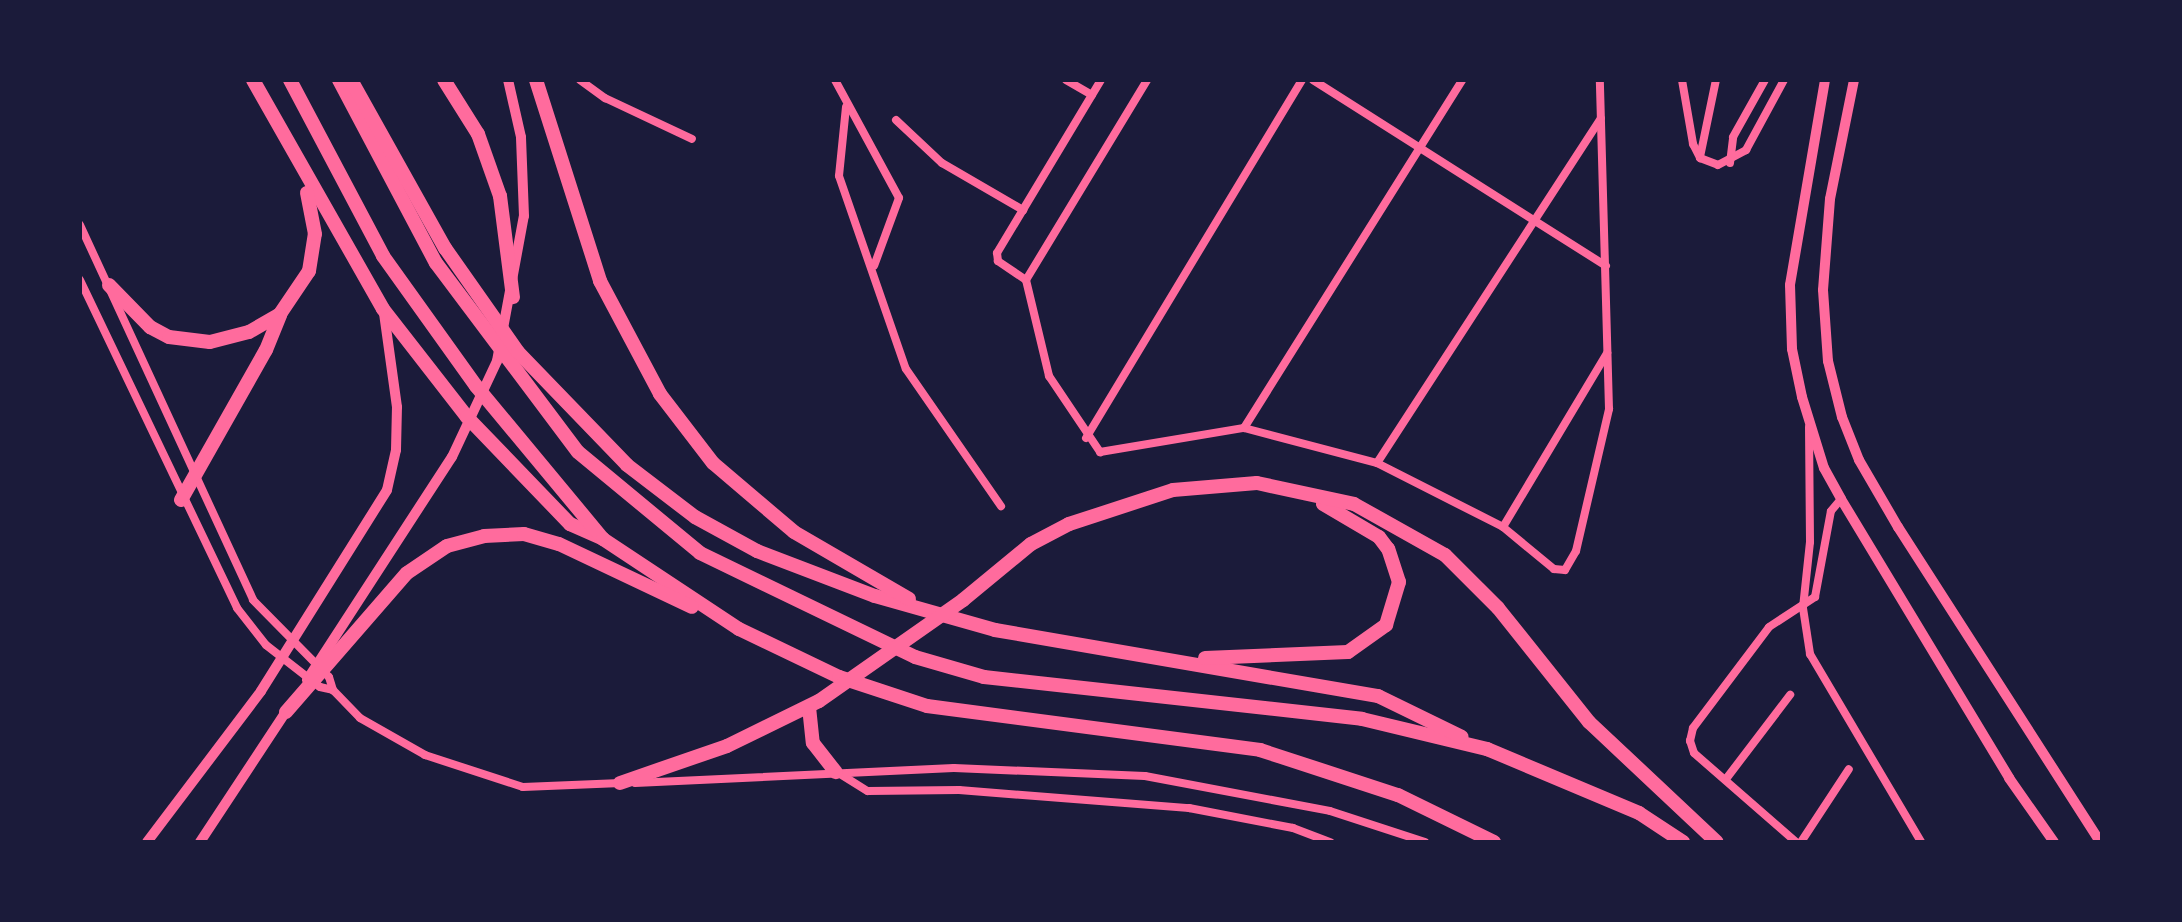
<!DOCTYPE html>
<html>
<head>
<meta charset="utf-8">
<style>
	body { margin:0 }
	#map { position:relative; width:2182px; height:922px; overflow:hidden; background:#1b1b3a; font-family:"PT Sans",sans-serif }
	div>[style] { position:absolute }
	.minor>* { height:8px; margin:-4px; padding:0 4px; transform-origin:4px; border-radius:4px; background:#ff6b9d }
	.tertiary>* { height:10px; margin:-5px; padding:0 5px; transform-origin:5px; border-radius:5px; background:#ff6b9d }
	.trunk>* { height:14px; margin:-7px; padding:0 7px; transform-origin:7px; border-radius:7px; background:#ff6b9d }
	.motorway>* { height:14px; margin:-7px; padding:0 7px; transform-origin:7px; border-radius:7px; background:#ff6b9d }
	span { translate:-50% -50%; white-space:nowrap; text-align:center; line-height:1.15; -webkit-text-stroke:6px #1b1b3a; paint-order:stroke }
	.frame { position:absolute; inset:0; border:82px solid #1b1b3a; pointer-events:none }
</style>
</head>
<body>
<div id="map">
	<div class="minor">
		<i style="left:580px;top:80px;width:31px;rotate:36deg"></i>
		<i style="left:605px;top:98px;width:96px;rotate:25.2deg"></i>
		<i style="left:835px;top:80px;width:134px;rotate:61.5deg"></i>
		<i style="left:899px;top:198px;width:72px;rotate:110.2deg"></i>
		<i style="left:1066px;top:80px;width:30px;rotate:30deg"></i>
		<i style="left:1313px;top:80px;width:347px;rotate:32.4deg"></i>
		<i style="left:1682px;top:80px;width:65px;rotate:80.2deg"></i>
		<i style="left:1693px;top:144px;width:16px;rotate:63deg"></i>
		<i style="left:1700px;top:158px;width:19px;rotate:21deg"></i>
		<i style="left:1718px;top:165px;width:32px;rotate:-28deg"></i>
		<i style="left:1746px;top:150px;width:80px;rotate:-61.5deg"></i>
		<i style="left:846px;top:107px;width:69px;rotate:95.8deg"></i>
		<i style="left:839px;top:176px;width:204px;rotate:70.9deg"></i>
		<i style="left:906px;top:369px;width:167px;rotate:55.3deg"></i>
		<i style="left:896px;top:120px;width:63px;rotate:43.1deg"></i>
		<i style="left:942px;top:163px;width:94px;rotate:30.1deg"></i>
		<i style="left:1700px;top:157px;width:79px;rotate:-78.3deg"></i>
		<i style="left:1730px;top:163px;width:26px;rotate:-83deg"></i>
		<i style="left:1733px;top:137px;width:65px;rotate:-60.7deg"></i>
		<i style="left:80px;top:225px;width:413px;rotate:65.2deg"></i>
		<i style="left:253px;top:600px;width:108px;rotate:45.4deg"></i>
		<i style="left:329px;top:677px;width:14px;rotate:73deg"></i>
		<i style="left:333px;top:690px;width:39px;rotate:46deg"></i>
		<i style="left:360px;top:718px;width:75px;rotate:29.6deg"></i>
		<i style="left:425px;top:755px;width:103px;rotate:18.1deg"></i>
		<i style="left:523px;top:787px;width:98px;rotate:-2.3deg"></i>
		<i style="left:80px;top:280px;width:364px;rotate:64.4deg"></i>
		<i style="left:237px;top:608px;width:47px;rotate:51.9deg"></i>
		<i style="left:266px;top:645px;width:68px;rotate:37.9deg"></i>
		<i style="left:320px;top:687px;width:13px;rotate:13deg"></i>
		<i style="left:1026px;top:280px;width:99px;rotate:76.5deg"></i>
		<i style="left:1049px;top:376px;width:92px;rotate:56.1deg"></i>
		<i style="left:1100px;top:452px;width:146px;rotate:-9.5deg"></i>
		<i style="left:1244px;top:428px;width:138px;rotate:14.7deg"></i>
		<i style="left:1377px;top:463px;width:141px;rotate:26.9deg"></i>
		<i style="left:1503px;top:527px;width:66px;rotate:39.5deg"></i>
		<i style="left:1554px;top:569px;width:11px;rotate:5deg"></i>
		<i style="left:1565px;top:570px;width:22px;rotate:-60deg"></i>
		<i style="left:1576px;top:551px;width:146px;rotate:-76.9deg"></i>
		<i style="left:1609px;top:409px;width:329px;rotate:-91.6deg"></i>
		<i style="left:1026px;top:280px;width:34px;rotate:-146deg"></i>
		<i style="left:998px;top:261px;width:8px;rotate:-97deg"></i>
		<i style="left:997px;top:253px;width:202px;rotate:-59deg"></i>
		<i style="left:1026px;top:280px;width:234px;rotate:-58.8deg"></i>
		<i style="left:1809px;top:427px;width:115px;rotate:89.5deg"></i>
		<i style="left:1810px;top:542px;width:66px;rotate:96.1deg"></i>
		<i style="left:1803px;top:608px;width:47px;rotate:81.3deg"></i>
		<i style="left:1810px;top:654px;width:218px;rotate:59.4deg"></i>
		<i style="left:1244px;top:428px;width:411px;rotate:-57.9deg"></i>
		<i style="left:1086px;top:438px;width:418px;rotate:-58.9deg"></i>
		<i style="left:1377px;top:463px;width:411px;rotate:-57deg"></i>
		<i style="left:1503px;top:527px;width:203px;rotate:-59.1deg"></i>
		<i style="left:837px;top:772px;width:36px;rotate:32deg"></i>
		<i style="left:868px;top:791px;width:91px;rotate:-0.6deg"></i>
		<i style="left:959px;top:790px;width:231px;rotate:4.5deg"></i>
		<i style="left:1189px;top:808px;width:106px;rotate:10.9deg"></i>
		<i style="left:1293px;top:828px;width:40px;rotate:21deg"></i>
		<i style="left:1726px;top:779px;width:106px;rotate:-52.7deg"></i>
		<i style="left:635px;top:783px;width:319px;rotate:-2.7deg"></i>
		<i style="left:954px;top:768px;width:191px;rotate:2.4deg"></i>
		<i style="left:1145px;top:776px;width:188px;rotate:10.7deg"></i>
		<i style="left:1330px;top:811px;width:100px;rotate:18.1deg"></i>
		<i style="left:1796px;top:842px;width:135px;rotate:-138.9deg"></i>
		<i style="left:1694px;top:753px;width:13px;rotate:-108deg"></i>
		<i style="left:1690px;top:741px;width:13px;rotate:-77deg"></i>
		<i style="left:1693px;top:728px;width:126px;rotate:-53deg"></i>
		<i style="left:1769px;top:627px;width:55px;rotate:-33.1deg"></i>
		<i style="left:1815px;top:597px;width:87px;rotate:-79.5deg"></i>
		<i style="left:1831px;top:511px;width:16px;rotate:-50deg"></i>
		<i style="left:1801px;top:842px;width:87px;rotate:-56.7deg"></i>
	</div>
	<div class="tertiary">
		<i style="left:1825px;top:80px;width:208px;rotate:99.7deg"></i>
		<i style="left:1790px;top:285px;width:64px;rotate:88.2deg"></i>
		<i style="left:1792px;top:349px;width:49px;rotate:78.2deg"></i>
		<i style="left:1802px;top:397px;width:74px;rotate:72.8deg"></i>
		<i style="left:1824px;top:468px;width:35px;rotate:61deg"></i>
		<i style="left:1841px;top:499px;width:326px;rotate:58.9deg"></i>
		<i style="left:2009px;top:778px;width:78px;rotate:54.9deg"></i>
		<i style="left:1854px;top:80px;width:121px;rotate:101.4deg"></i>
		<i style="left:1830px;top:199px;width:91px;rotate:94.4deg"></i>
		<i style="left:1823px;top:290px;width:71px;rotate:86deg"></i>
		<i style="left:1828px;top:361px;width:58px;rotate:76deg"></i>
		<i style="left:1842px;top:417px;width:46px;rotate:68.4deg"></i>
		<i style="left:1859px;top:460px;width:78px;rotate:59.8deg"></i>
		<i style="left:1898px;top:527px;width:374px;rotate:57.3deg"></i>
		<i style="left:307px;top:680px;width:266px;rotate:-57deg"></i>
		<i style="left:452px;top:457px;width:106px;rotate:-64.9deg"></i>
		<i style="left:497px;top:361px;width:147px;rotate:-79.5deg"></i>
		<i style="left:524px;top:216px;width:79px;rotate:-92.2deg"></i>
		<i style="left:521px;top:137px;width:58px;rotate:-102.8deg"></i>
		<i style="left:147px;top:842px;width:189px;rotate:-52.9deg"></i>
		<i style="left:261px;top:691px;width:237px;rotate:-57.9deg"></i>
		<i style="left:387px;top:490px;width:41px;rotate:-77.3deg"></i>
		<i style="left:396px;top:450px;width:43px;rotate:-88.7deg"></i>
		<i style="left:397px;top:407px;width:95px;rotate:-97.9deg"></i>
		<i style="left:200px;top:842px;width:162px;rotate:-56.6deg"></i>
	</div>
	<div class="trunk">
		<i style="left:253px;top:80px;width:263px;rotate:60.4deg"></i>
		<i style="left:383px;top:309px;width:137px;rotate:52.1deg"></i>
		<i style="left:467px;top:417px;width:149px;rotate:46.1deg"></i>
		<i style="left:570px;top:524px;width:36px;rotate:24deg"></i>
		<i style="left:109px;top:285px;width:59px;rotate:45.7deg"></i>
		<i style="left:150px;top:327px;width:21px;rotate:28deg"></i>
		<i style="left:169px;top:337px;width:41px;rotate:7deg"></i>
		<i style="left:210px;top:342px;width:40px;rotate:-14.4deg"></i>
		<i style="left:249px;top:332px;width:36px;rotate:-30deg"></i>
		<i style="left:280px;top:314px;width:52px;rotate:-56deg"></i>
		<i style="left:309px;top:271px;width:37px;rotate:-81deg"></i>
		<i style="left:315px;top:234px;width:42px;rotate:-101deg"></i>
		<i style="left:181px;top:500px;width:172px;rotate:-60.5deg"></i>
		<i style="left:266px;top:350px;width:38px;rotate:-68deg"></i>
	</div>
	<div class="motorway">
		<i style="left:290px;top:80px;width:199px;rotate:62.1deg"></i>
		<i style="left:383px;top:256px;width:160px;rotate:54.4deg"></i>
		<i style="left:476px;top:386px;width:199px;rotate:50.3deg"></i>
		<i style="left:603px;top:539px;width:163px;rotate:33.5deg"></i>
		<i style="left:739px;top:629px;width:111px;rotate:25.6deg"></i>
		<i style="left:839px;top:677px;width:93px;rotate:18.2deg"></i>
		<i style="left:927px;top:706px;width:336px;rotate:7.5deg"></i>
		<i style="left:1260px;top:750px;width:145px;rotate:18.1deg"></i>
		<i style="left:1398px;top:795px;width:107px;rotate:26.1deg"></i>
		<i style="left:339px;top:80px;width:207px;rotate:62.1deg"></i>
		<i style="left:436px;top:263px;width:236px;rotate:53.1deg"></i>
		<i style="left:578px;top:452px;width:158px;rotate:39.6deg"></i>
		<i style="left:700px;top:553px;width:239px;rotate:25.8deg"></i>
		<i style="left:915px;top:657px;width:72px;rotate:16.2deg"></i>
		<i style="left:984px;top:677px;width:380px;rotate:6.3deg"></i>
		<i style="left:1362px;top:719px;width:129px;rotate:13.5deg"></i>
		<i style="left:1487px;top:749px;width:165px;rotate:22.8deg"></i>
		<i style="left:1639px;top:813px;width:53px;rotate:33.4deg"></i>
		<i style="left:351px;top:80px;width:193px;rotate:60.8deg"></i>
		<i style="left:445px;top:248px;width:127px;rotate:54.9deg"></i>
		<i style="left:518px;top:352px;width:157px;rotate:46deg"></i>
		<i style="left:627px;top:465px;width:86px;rotate:37.4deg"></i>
		<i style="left:695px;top:517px;width:71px;rotate:28.7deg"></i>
		<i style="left:757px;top:551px;width:126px;rotate:20.9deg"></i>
		<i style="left:875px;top:596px;width:125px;rotate:15.8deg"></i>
		<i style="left:995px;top:630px;width:389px;rotate:9.8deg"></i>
		<i style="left:1378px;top:696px;width:93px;rotate:26deg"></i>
		<i style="left:444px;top:80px;width:64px;rotate:57.8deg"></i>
		<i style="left:478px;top:134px;width:66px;rotate:70.5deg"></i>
		<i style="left:500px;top:196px;width:102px;rotate:82.7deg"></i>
		<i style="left:536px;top:80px;width:211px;rotate:72.3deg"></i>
		<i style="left:600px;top:281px;width:128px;rotate:62deg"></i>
		<i style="left:660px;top:394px;width:87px;rotate:52.5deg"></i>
		<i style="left:713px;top:463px;width:106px;rotate:40.4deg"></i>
		<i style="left:794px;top:532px;width:133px;rotate:30.2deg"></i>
		<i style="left:1205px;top:658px;width:143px;rotate:-2.4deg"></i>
		<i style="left:1348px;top:652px;width:47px;rotate:-35.4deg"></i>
		<i style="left:1386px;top:625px;width:45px;rotate:-73.2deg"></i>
		<i style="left:1399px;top:582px;width:35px;rotate:-108deg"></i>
		<i style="left:1388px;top:549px;width:15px;rotate:-127deg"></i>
		<i style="left:1379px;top:537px;width:65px;rotate:-149.5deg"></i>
		<i style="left:809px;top:707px;width:36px;rotate:84deg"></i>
		<i style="left:813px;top:743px;width:37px;rotate:52deg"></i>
		<i style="left:286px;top:712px;width:184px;rotate:-49deg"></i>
		<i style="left:407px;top:573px;width:48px;rotate:-34deg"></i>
		<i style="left:447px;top:546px;width:38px;rotate:-15deg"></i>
		<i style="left:484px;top:536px;width:40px;rotate:-2.9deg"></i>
		<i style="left:524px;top:534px;width:36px;rotate:16deg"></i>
		<i style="left:559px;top:544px;width:147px;rotate:25.3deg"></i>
		<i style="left:620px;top:783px;width:113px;rotate:-19.1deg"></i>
		<i style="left:727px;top:746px;width:102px;rotate:-26.1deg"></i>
		<i style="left:819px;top:701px;width:176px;rotate:-35deg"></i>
		<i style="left:963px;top:600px;width:88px;rotate:-39.5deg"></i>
		<i style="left:1031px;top:544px;width:43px;rotate:-27.8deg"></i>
		<i style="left:1069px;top:524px;width:109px;rotate:-18.1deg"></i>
		<i style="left:1173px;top:490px;width:84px;rotate:-4.8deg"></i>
		<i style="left:1257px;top:483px;width:99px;rotate:12.2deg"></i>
		<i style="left:1354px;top:504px;width:104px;rotate:29.3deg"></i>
		<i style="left:1445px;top:555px;width:75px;rotate:45deg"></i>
		<i style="left:1498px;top:608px;width:146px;rotate:51.4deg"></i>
		<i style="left:1589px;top:722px;width:175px;rotate:43.2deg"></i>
	</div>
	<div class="frame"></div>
</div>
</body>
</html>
